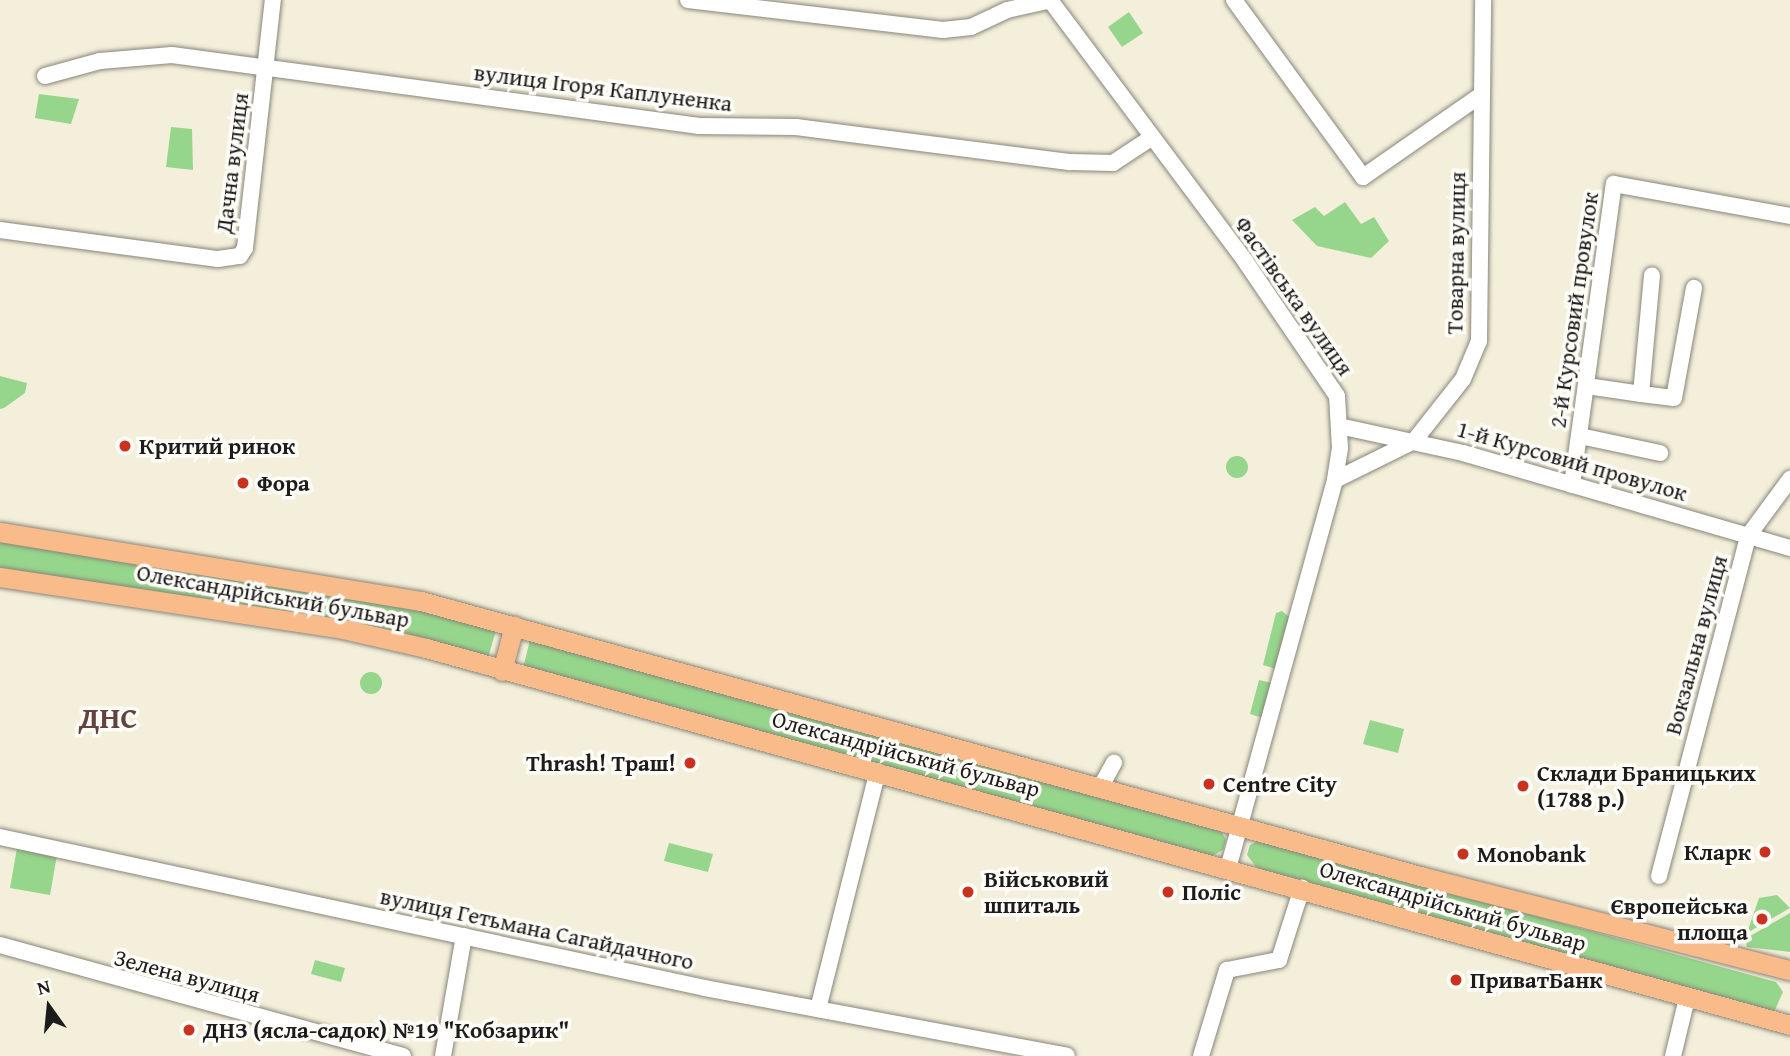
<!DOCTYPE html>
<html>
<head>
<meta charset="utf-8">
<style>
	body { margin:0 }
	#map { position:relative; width:1790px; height:1056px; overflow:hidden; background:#f3efda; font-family:"Gentium Book Plus",serif }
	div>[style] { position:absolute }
	.green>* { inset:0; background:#96d68c }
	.round { border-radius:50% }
	.roads { filter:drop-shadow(0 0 2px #88867b) drop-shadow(0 0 2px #88867b) }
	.minor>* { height:16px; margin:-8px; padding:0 8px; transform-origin:8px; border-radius:8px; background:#fff }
	.major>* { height:19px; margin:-9.5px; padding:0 9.5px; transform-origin:9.5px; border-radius:9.5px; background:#fabb8b }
	.dots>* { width:19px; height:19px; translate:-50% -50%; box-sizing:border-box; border:4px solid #fdfcf7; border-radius:50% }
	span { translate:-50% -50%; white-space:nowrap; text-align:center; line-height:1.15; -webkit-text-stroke:7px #fdfcf7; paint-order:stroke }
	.street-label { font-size:23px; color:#1c1c1c }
	.poi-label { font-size:23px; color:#1c1c1c; font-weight:700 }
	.left { translate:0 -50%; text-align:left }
	.right { translate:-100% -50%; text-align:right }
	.district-label { font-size:30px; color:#62433e; font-weight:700 }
	.north { position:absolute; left:14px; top:972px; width:70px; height:70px; -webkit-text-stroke:5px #fdfcf7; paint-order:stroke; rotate:345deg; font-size:19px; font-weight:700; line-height:28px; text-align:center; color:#1c1c1c }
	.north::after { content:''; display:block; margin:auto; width:24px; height:32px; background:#1c1c1c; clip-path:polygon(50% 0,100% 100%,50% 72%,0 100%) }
</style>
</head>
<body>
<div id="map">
	<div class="green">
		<i style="clip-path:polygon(1129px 12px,1143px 33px,1122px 47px,1108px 27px)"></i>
		<i style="clip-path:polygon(39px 94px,79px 99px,71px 124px,35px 118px)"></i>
		<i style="clip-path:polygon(171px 127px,192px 129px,193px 170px,166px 167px)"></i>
		<i style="clip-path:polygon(1345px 202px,1361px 224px,1374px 217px,1389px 241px,1371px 258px,1317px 246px,1292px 220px,1315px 207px,1324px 216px)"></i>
		<i style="clip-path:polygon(0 376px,27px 383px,25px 393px,4px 408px,0 409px)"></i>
		<i class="round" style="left:1226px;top:456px;width:22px;height:22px"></i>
		<i style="clip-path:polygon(0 540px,373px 596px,497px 627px,488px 658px,355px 622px,0 571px)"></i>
		<i style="clip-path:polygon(1282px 611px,1289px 617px,1276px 669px,1263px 665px,1276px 613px)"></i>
		<i style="clip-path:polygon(531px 636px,1219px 827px,1226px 840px,1223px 850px,1212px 856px,523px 668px)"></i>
		<i class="round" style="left:360px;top:672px;width:22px;height:22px"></i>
		<i style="clip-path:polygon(1259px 680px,1272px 683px,1263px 718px,1250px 714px)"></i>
		<i style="clip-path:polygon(1370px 720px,1404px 729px,1398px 753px,1363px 744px)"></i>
		<i style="clip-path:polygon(1260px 840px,1776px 982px,1783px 992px,1774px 1012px,1257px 868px,1247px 855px,1250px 845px)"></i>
		<i style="clip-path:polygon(669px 843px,713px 854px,708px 872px,664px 861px)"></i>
		<i style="clip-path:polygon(17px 848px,57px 855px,50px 895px,10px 888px)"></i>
		<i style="clip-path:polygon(1777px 895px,1790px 908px,1747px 933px,1759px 898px)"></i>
		<i style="clip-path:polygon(1790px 913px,1790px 952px,1747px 947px,1745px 939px)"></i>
		<i style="clip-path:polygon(315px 960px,345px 968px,341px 982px,311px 974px)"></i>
	</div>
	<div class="roads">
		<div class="minor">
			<i style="left:688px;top:0;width:257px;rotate:6.7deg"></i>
			<i style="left:943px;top:30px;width:28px;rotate:-6deg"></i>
			<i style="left:971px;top:27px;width:40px;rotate:-25deg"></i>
			<i style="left:1007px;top:10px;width:46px;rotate:-12.5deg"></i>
			<i style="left:1050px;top:0;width:326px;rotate:53.2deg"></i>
			<i style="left:1245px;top:261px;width:163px;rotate:55.7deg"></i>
			<i style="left:1337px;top:396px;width:52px;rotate:86.7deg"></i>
			<i style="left:1340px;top:448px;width:32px;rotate:99deg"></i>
			<i style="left:1335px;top:480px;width:402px;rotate:105.4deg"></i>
			<i style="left:1234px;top:0;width:219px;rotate:53.9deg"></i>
			<i style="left:1363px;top:177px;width:144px;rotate:-34.8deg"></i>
			<i style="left:45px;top:76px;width:57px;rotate:-15.3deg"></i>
			<i style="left:100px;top:61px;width:72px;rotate:-4.8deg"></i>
			<i style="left:172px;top:55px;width:532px;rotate:7.67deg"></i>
			<i style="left:699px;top:126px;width:97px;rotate:0.6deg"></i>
			<i style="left:796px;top:127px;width:277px;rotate:7.3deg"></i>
			<i style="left:1071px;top:162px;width:42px;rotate:1.4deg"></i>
			<i style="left:1113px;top:163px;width:45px;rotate:-33.3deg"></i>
			<i style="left:0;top:230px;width:220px;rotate:7.6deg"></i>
			<i style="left:218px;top:259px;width:22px;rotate:-8deg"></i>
			<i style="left:240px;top:256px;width:9px;rotate:-58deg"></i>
			<i style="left:245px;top:248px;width:250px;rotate:-83.6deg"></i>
			<i style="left:1587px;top:386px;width:55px;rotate:8.4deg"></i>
			<i style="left:1641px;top:394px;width:119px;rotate:-84.7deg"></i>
			<i style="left:1641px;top:394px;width:33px;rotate:7deg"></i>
			<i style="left:1674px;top:398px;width:112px;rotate:-79.7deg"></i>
			<i style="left:1339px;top:426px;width:127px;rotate:12.3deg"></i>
			<i style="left:1463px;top:453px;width:341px;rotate:16.2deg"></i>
			<i style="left:1580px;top:436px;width:82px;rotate:12deg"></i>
			<i style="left:1335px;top:480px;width:88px;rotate:-26.3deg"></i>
			<i style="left:1414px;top:441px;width:79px;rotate:-51.7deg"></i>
			<i style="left:1463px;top:379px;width:41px;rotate:-67.2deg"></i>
			<i style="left:1479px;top:341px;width:341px;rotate:-89.3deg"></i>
			<i style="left:1572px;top:485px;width:304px;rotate:-82.1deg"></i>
			<i style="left:1614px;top:184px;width:179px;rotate:10.3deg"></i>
			<i style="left:1100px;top:788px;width:29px;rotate:-61deg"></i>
			<i style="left:0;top:837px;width:721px;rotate:12.09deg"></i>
			<i style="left:705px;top:988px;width:368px;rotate:10.6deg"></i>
			<i style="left:1659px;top:876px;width:351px;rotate:-75.3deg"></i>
			<i style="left:1748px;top:536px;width:71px;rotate:-53.6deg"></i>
			<i style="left:0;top:945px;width:418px;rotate:15.4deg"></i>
			<i style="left:818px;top:1009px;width:245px;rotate:-75.9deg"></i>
			<i style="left:443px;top:1056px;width:122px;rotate:-80.1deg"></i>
			<i style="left:1201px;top:1056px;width:90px;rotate:-73.2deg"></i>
			<i style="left:1227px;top:970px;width:53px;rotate:-10.9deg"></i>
			<i style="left:1279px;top:960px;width:76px;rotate:-72.3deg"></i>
			<i style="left:1673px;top:1056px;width:60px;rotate:-76.4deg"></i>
		</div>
		<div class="major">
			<i style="left:0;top:532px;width:427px;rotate:9.3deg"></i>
			<i style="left:421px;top:601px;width:1040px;rotate:15.39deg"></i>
			<i style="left:1424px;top:877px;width:378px;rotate:14.3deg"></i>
			<i style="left:0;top:577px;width:347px;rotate:8.6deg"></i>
			<i style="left:343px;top:629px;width:85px;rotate:12.9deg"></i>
			<i style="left:426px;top:648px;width:1415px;rotate:15.45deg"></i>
			<i style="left:502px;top:671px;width:47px;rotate:-75.1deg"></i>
		</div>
	</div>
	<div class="dots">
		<i style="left:125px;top:446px;background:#c8321e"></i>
		<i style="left:243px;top:483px;background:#c8321e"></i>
		<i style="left:690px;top:763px;background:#c8321e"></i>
		<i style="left:1209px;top:784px;background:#c8321e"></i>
		<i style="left:1523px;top:786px;background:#c8321e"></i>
		<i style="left:1765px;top:852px;background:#c8321e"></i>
		<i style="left:1463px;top:854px;background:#c8321e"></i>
		<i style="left:968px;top:892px;background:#c8321e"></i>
		<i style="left:1168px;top:892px;background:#c8321e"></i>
		<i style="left:1762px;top:919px;background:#c8321e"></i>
		<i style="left:1456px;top:980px;background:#c8321e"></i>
		<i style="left:189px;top:1030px;background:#c8321e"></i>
	</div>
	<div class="street-label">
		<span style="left:603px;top:88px;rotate:7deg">вулиця Ігоря Каплуненка</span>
		<span style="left:232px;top:163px;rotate:-83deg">Дачна вулиця</span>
		<span style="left:1456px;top:253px;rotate:-89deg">Товарна вулиця</span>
		<span style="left:1294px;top:296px;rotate:55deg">Фастівська вулиця</span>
		<span style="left:1574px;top:310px;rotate:-82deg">2-й Курсовий провулок</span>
		<span style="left:1572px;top:461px;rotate:16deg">1-й Курсовий провулок</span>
		<span style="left:273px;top:596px;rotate:10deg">Олександрійський бульвар</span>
		<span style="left:1696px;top:645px;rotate:-75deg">Вокзальна вулиця</span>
		<span style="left:906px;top:754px;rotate:15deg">Олександрійський бульвар</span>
		<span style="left:1453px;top:906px;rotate:16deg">Олександрійський бульвар</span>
		<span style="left:537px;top:929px;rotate:12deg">вулиця Гетьмана Сагайдачного</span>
		<span style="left:187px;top:976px;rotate:15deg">Зелена вулиця</span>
	</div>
	<div class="poi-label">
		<span class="left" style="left:139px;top:446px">Критий ринок</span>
		<span class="left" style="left:257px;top:483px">Фора</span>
		<span class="right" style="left:676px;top:763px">Thrash! Траш!</span>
		<span class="left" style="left:1537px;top:786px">Склади Браницьких<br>(1788 р.)</span>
		<span class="left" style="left:1223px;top:784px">Centre City</span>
		<span class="right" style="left:1751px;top:852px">Кларк</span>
		<span class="left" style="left:1477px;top:854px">Monobank</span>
		<span class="left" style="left:984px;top:892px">Військовий<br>шпиталь</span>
		<span class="left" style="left:1182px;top:892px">Поліс</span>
		<span class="right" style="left:1748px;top:919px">Європейська<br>площа</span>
		<span class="left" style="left:1470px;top:980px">ПриватБанк</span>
		<span class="left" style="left:203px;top:1030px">ДНЗ (ясла-садок) №19 "Кобзарик"</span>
	</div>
	<div class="district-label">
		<span style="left:108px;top:717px">ДНС</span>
	</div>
	<div class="north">N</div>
</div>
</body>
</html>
